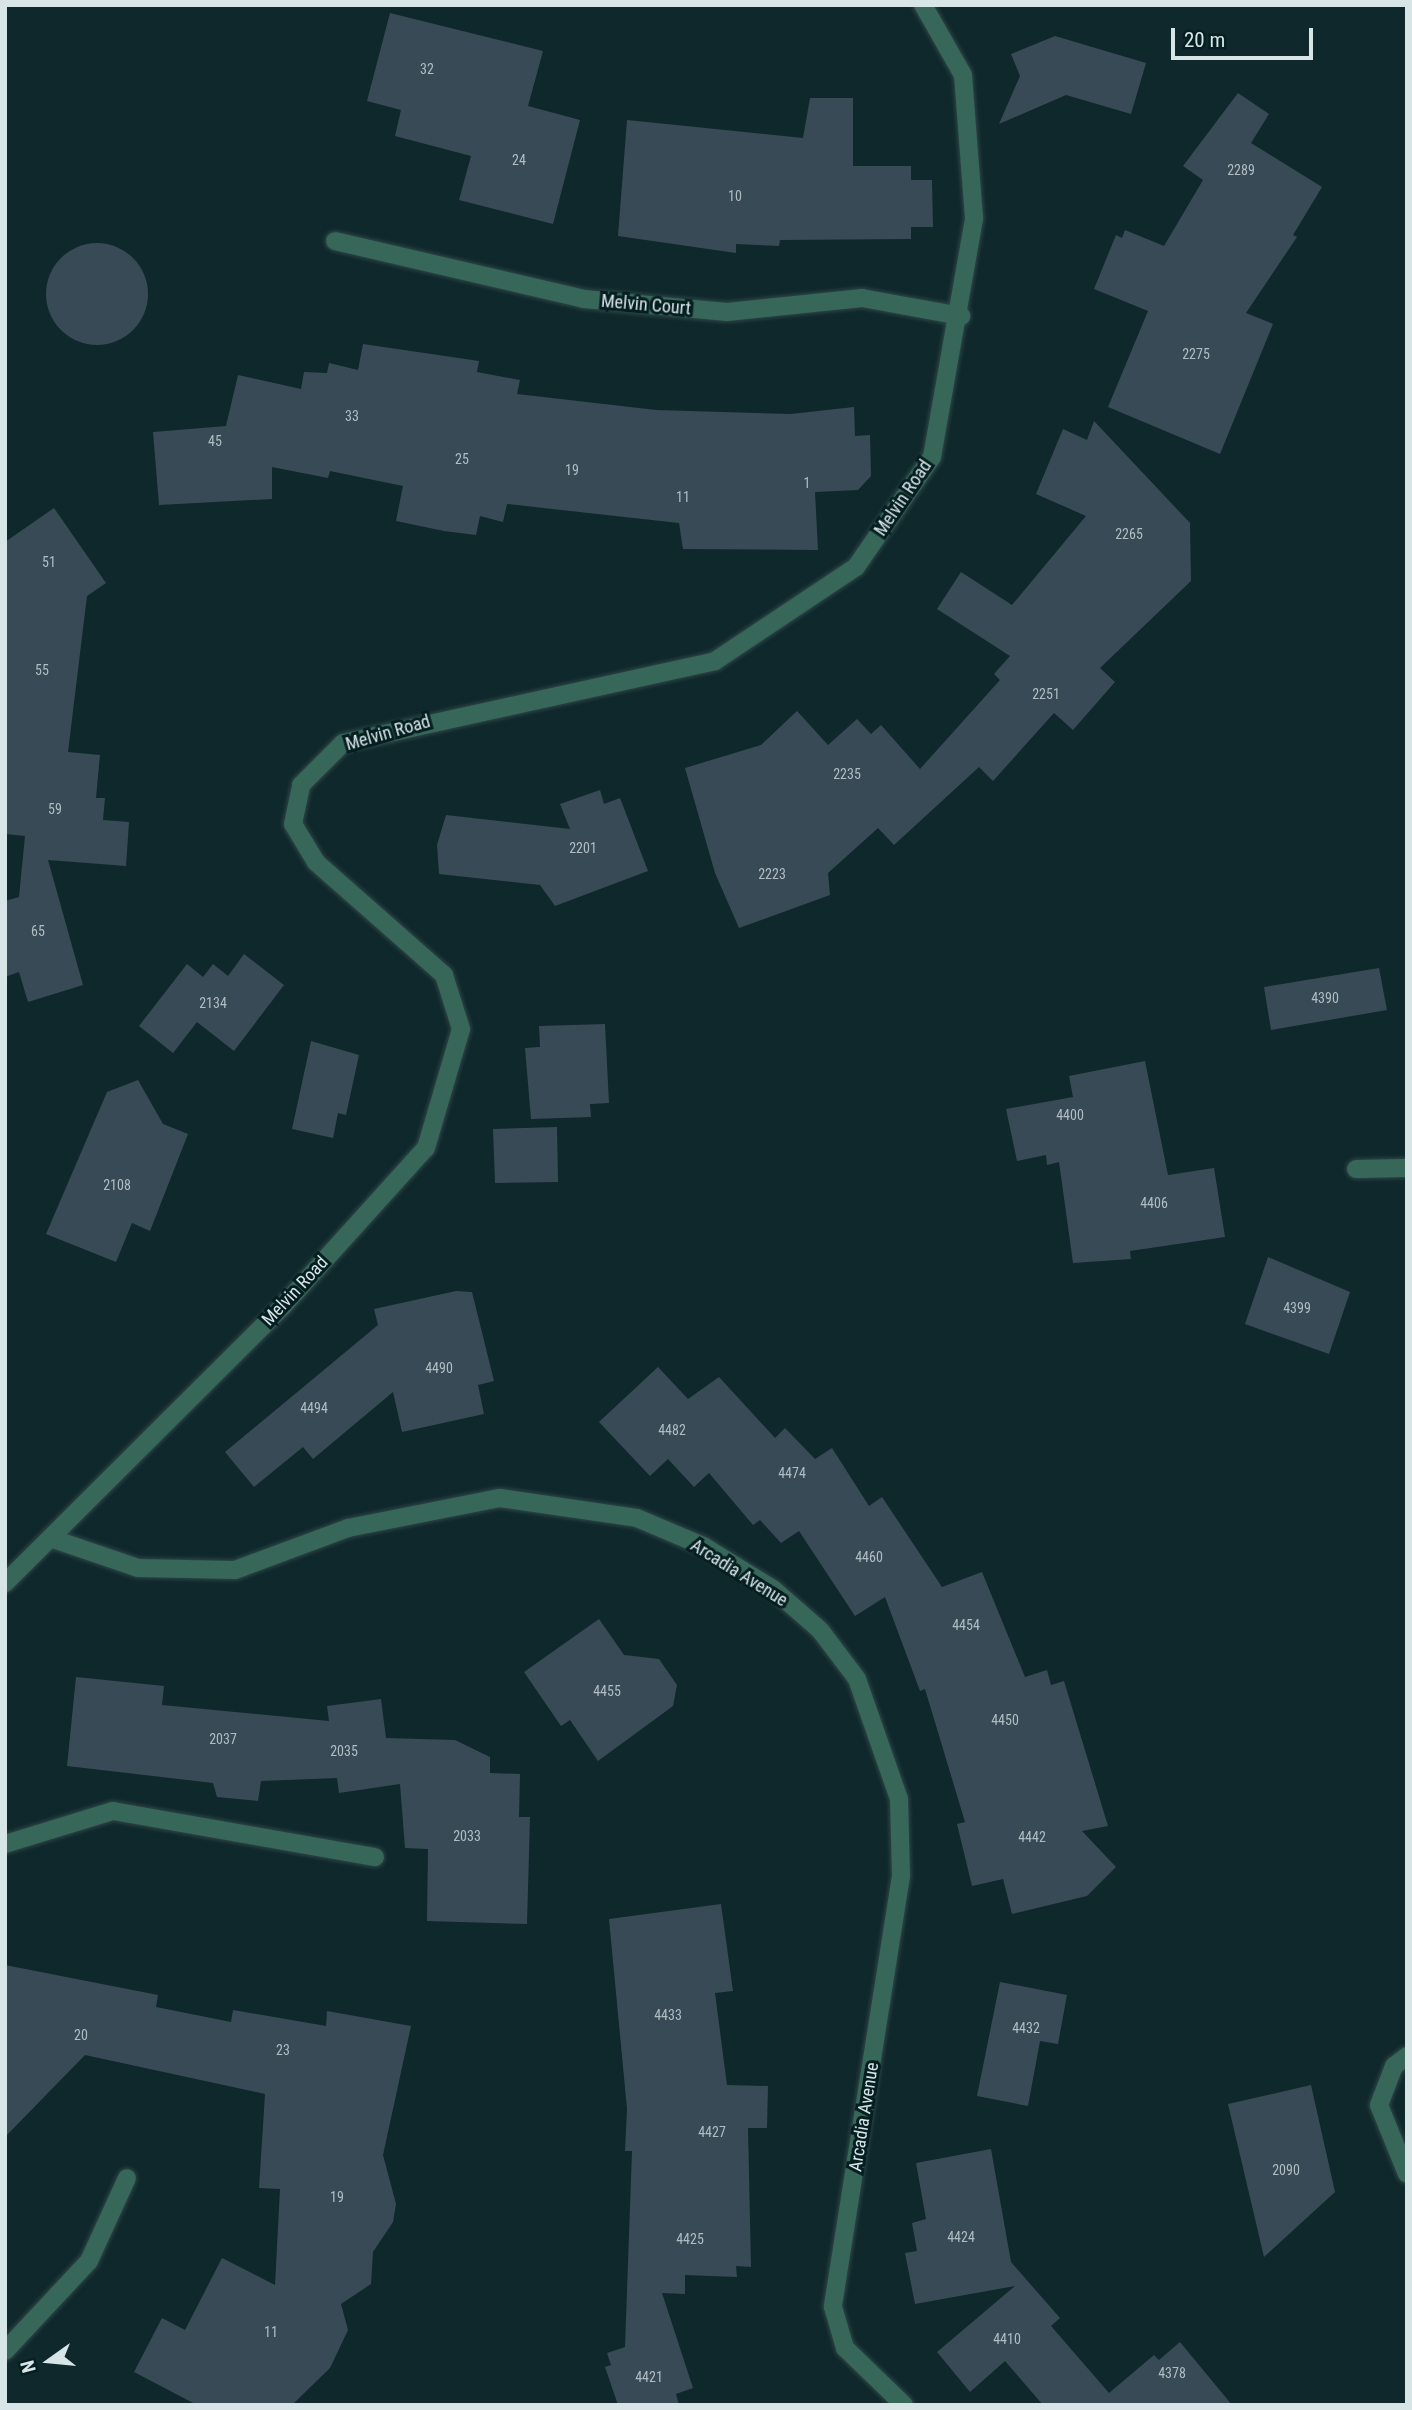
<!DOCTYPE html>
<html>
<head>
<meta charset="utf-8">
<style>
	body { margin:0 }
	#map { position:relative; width:1412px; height:2410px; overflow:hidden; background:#0f282b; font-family:"Roboto Condensed",sans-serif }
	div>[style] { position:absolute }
	.building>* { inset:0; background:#394a57 }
	.round { border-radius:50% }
	.roads { filter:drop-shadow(0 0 2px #2f4649) drop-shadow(0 0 2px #2f4649) }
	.minor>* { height:18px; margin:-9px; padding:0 9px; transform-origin:9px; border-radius:9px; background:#376759 }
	span { translate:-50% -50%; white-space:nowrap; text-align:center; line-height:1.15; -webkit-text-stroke:6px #051e21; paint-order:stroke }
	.number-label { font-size:14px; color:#b0bec3 }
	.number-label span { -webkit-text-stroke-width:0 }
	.street-label { font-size:18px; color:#d7e5e7 }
	.frame { position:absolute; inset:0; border:7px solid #d7e5e7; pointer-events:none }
	.north { position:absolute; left:14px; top:2326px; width:70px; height:70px; -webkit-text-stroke:5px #051e21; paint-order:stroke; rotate:255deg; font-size:19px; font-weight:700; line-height:28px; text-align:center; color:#d7e5e7 }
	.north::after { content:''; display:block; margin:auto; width:24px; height:32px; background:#d7e5e7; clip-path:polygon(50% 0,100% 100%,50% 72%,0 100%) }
	.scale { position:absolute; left:1171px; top:28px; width:142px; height:32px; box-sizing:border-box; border:4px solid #d7e5e7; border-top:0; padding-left:9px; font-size:21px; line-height:24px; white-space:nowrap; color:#d7e5e7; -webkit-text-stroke:5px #051e21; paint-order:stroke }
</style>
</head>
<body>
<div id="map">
	<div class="building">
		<i style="clip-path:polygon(390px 13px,543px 51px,528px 106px,580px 120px,553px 224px,459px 200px,471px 156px,395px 136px,401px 110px,367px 101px)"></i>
		<i style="clip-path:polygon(1055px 36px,1146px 63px,1131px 114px,1066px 95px,999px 124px,1020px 76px,1011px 54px)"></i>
		<i style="clip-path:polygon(1238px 93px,1269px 114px,1251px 143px,1322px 187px,1293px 235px,1297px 237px,1246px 313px,1273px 324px,1220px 454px,1108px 407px,1148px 311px,1094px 289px,1116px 235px,1122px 238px,1125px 230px,1164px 246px,1203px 180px,1183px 166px)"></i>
		<i style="clip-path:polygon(810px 98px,853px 98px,853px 166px,911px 166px,911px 180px,932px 180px,933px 227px,911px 227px,911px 239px,780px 240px,779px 246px,736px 244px,736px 253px,618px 236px,627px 120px,803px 138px)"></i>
		<i class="round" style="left:46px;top:243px;width:102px;height:102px"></i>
		<i style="clip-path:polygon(363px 344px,479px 361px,477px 372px,520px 380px,517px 394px,656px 410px,791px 414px,854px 407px,855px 436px,870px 435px,871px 476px,858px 490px,815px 492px,818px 550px,683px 549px,679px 523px,507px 504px,503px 522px,480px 516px,476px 535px,444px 531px,396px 521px,403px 486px,330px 471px,328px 478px,272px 467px,272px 499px,159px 505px,153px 432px,226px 426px,238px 375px,301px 389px,304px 372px,327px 373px,329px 363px,358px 370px)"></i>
		<i style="clip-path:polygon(1094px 421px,1190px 523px,1191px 581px,1100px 668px,1115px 682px,1073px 730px,1054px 713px,993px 781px,979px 767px,894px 845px,878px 828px,828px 873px,830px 895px,739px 928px,715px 873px,685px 768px,761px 745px,797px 711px,828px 745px,857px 719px,871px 734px,881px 725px,920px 769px,1000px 680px,994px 674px,1010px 656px,937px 609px,961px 572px,1012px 605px,1086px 516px,1036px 494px,1063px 429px,1087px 440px)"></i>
		<i style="clip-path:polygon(54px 508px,106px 583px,87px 596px,68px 752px,100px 755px,96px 798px,105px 798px,103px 820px,129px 822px,126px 866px,48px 860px,83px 985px,28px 1002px,19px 972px,5px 977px,5px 901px,19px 897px,25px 836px,5px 834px,5px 542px)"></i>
		<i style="clip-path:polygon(600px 790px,604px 804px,620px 798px,648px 871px,555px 906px,540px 885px,439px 874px,437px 845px,446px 815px,570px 829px,560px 804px)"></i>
		<i style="clip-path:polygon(244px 954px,284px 985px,234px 1051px,197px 1022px,173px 1053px,139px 1026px,187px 964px,203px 977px,213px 964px,228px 976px)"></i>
		<i style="clip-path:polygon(1379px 968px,1387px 1010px,1271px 1030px,1264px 987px)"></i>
		<i style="clip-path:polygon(605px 1024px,609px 1103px,590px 1104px,591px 1117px,531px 1119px,525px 1048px,540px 1047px,539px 1026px)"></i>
		<i style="clip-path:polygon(311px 1041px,359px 1055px,346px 1115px,338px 1113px,333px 1138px,292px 1129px)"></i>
		<i style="clip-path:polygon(1145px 1061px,1168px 1175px,1214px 1168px,1225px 1237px,1130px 1251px,1131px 1259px,1073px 1263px,1059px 1162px,1047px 1165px,1046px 1155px,1017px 1161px,1006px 1109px,1073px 1097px,1069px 1076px)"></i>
		<i style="clip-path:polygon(138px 1080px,163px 1124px,188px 1134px,150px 1231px,132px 1223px,116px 1262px,46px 1234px,107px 1092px)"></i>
		<i style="clip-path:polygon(557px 1127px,558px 1182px,495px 1183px,493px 1129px)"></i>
		<i style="clip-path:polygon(1268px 1257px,1350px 1292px,1329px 1354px,1245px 1324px)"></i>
		<i style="clip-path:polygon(456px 1291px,472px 1292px,494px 1381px,478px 1385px,484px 1414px,402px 1432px,393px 1392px,313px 1459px,303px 1447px,254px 1487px,225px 1452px,378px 1325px,374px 1309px)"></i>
		<i style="clip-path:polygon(658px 1367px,688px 1399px,719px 1377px,775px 1438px,785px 1428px,815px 1459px,832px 1448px,869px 1506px,882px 1497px,942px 1587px,982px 1572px,1025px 1677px,1047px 1670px,1051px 1685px,1064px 1681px,1108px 1826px,1082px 1831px,1116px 1867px,1087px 1896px,1012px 1914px,1003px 1879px,972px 1886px,957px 1824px,965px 1822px,925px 1689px,920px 1691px,885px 1597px,855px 1616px,799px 1531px,781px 1543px,760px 1520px,753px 1525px,709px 1473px,694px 1487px,668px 1459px,650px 1476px,599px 1422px)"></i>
		<i style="clip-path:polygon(599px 1619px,624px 1655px,659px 1659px,677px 1685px,673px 1706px,598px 1761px,570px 1720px,561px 1726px,524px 1672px)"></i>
		<i style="clip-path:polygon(76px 1677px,164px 1686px,162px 1705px,329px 1721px,327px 1706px,381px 1699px,386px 1738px,455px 1740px,490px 1757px,490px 1773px,520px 1774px,519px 1817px,530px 1817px,527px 1924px,427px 1921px,428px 1849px,405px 1848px,400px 1784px,339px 1793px,337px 1778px,261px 1781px,258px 1801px,217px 1797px,213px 1783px,67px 1766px)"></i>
		<i style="clip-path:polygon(721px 1904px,733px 1991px,715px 1993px,727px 2085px,768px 2086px,767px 2128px,748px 2128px,751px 2267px,736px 2266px,737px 2277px,685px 2275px,685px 2294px,662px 2293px,693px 2388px,676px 2394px,679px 2405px,618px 2405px,605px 2367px,611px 2365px,607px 2353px,625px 2347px,632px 2151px,625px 2151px,627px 2109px,609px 1919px)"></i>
		<i style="clip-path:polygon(5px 1965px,158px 1995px,156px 2007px,231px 2022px,233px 2010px,326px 2026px,327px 2011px,411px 2026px,383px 2155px,396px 2204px,393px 2222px,373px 2252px,371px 2284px,341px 2304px,348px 2330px,330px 2368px,292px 2405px,197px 2405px,134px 2372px,162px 2318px,185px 2330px,222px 2258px,275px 2285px,280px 2189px,259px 2188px,265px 2094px,85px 2055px,5px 2137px)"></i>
		<i style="clip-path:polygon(1000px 1982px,1067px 1995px,1058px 2044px,1040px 2041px,1028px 2106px,977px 2096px)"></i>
		<i style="clip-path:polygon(1311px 2085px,1335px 2192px,1264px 2257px,1228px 2104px)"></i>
		<i style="clip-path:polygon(991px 2149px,1011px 2262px,1060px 2318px,1051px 2326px,1109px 2393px,1154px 2355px,1159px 2360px,1180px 2342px,1232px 2405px,1043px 2405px,1005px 2361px,970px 2392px,937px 2352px,1015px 2286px,915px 2304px,905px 2253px,917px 2251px,912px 2223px,926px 2219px,916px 2163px)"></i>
	</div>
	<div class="roads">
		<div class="minor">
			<i style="left:335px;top:241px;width:256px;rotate:13.1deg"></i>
			<i style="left:584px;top:299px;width:144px;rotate:5.2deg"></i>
			<i style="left:727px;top:312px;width:136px;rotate:-5.9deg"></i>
			<i style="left:862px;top:298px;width:101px;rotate:10.3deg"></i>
			<i style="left:1356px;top:1169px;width:51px;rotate:-1.1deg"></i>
			<i style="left:53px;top:1539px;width:90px;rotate:18.8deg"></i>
			<i style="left:138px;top:1568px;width:97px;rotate:1.2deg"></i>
			<i style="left:235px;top:1570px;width:121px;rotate:-20.4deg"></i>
			<i style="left:348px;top:1528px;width:155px;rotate:-11.2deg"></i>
			<i style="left:500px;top:1498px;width:138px;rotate:8.3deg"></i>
			<i style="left:637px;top:1518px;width:72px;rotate:23deg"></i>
			<i style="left:703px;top:1546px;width:82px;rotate:31.6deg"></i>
			<i style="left:773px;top:1589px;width:62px;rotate:41.1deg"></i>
			<i style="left:820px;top:1630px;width:61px;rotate:52.9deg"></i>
			<i style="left:857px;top:1679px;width:127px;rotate:70.7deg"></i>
			<i style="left:899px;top:1799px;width:77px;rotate:88.5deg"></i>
			<i style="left:901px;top:1876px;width:436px;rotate:99deg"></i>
			<i style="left:833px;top:2307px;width:43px;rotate:73.7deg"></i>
			<i style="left:845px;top:2348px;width:82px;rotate:44deg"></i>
			<i style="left:5px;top:1583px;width:392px;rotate:-44.9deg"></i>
			<i style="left:283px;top:1306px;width:213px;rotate:-47.9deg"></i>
			<i style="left:426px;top:1148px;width:124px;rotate:-73.6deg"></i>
			<i style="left:461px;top:1029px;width:57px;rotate:-107.5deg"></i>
			<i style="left:444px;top:975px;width:171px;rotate:-138.6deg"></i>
			<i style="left:316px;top:862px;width:44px;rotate:-121.2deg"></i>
			<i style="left:293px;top:824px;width:40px;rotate:-78deg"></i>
			<i style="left:301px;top:785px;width:59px;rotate:-45deg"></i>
			<i style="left:343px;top:743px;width:381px;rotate:-12.4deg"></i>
			<i style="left:715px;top:661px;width:169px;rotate:-33.7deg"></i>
			<i style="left:856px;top:567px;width:134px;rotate:-55.4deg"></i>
			<i style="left:932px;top:457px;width:243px;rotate:-80deg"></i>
			<i style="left:974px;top:218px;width:143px;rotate:-94.4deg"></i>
			<i style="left:963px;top:75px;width:81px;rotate:-119.7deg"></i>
			<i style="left:5px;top:1844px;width:113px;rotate:-17deg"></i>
			<i style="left:113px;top:1811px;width:266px;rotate:10deg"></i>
			<i style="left:1407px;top:2056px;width:16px;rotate:142deg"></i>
			<i style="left:1394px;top:2066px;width:42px;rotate:111deg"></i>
			<i style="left:1379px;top:2105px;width:74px;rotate:67.9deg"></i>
			<i style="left:5px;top:2351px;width:123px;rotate:-47deg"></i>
			<i style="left:89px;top:2261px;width:91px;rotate:-65.4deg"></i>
		</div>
	</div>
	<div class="number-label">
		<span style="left:427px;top:69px">32</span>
		<span style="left:519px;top:160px">24</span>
		<span style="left:1241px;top:170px">2289</span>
		<span style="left:735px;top:196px">10</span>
		<span style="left:1196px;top:354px">2275</span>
		<span style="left:352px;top:416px">33</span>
		<span style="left:215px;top:441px">45</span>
		<span style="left:462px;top:459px">25</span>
		<span style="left:572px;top:470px">19</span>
		<span style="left:807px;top:483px">1</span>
		<span style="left:683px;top:497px">11</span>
		<span style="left:1129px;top:534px">2265</span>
		<span style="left:49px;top:562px">51</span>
		<span style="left:42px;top:670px">55</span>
		<span style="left:1046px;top:694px">2251</span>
		<span style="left:847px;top:774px">2235</span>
		<span style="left:55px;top:809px">59</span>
		<span style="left:583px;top:848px">2201</span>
		<span style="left:772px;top:874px">2223</span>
		<span style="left:38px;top:931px">65</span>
		<span style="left:1325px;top:998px">4390</span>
		<span style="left:213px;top:1003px">2134</span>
		<span style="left:1070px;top:1115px">4400</span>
		<span style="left:117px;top:1185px">2108</span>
		<span style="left:1154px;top:1203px">4406</span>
		<span style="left:1297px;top:1308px">4399</span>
		<span style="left:439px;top:1368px">4490</span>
		<span style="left:314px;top:1408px">4494</span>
		<span style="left:672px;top:1430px">4482</span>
		<span style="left:792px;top:1473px">4474</span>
		<span style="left:869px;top:1557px">4460</span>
		<span style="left:966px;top:1625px">4454</span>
		<span style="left:607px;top:1691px">4455</span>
		<span style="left:1005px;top:1720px">4450</span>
		<span style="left:223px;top:1739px">2037</span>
		<span style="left:344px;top:1751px">2035</span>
		<span style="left:467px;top:1836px">2033</span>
		<span style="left:1032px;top:1837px">4442</span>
		<span style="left:668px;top:2015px">4433</span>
		<span style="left:1026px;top:2028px">4432</span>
		<span style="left:81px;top:2035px">20</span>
		<span style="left:283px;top:2050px">23</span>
		<span style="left:712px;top:2132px">4427</span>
		<span style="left:1286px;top:2170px">2090</span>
		<span style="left:337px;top:2197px">19</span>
		<span style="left:961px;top:2237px">4424</span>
		<span style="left:690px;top:2239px">4425</span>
		<span style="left:271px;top:2332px">11</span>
		<span style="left:1007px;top:2339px">4410</span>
		<span style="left:1172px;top:2373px">4378</span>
		<span style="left:649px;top:2377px">4421</span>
	</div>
	<div class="street-label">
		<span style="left:646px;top:305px;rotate:5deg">Melvin Court</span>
		<span style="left:903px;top:498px;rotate:-56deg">Melvin Road</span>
		<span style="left:388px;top:733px;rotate:-16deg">Melvin Road</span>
		<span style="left:295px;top:1291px;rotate:-47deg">Melvin Road</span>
		<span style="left:739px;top:1573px;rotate:32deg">Arcadia Avenue</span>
		<span style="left:864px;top:2117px;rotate:-81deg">Arcadia Avenue</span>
	</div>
	<div class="frame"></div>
	<div class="north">N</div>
	<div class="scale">20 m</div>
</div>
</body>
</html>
